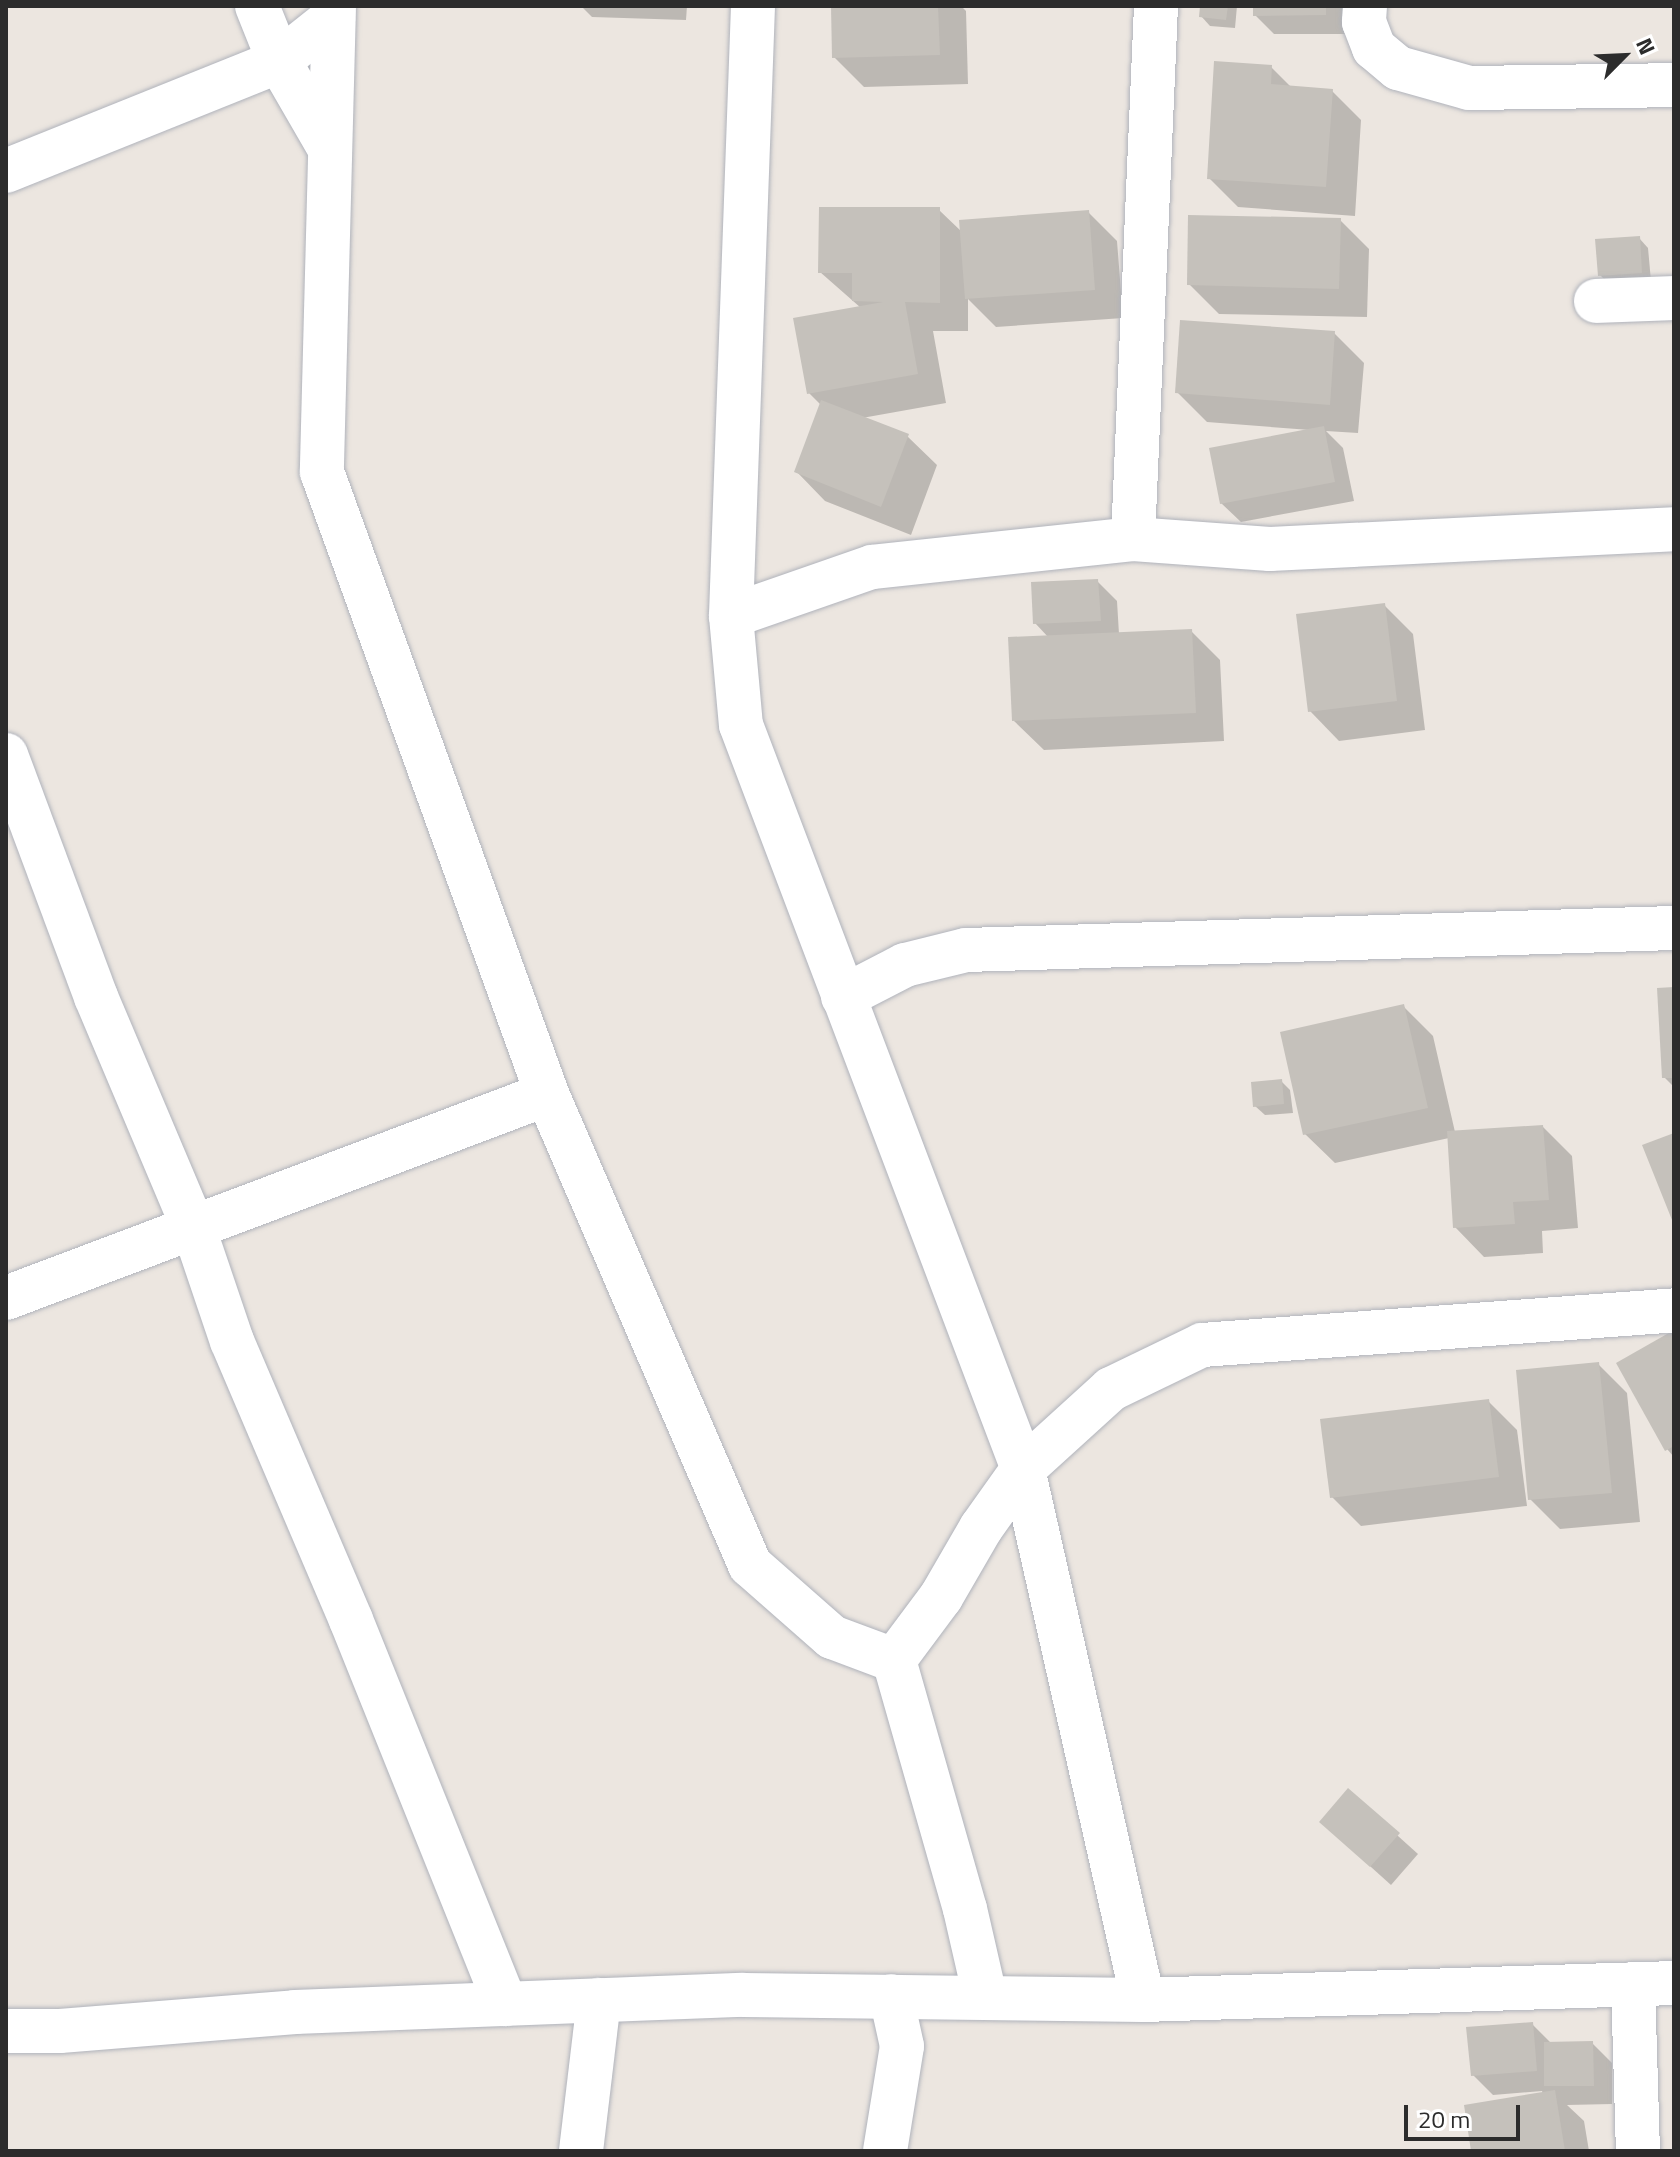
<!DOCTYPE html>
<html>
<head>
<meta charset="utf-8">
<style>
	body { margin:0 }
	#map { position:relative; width:1680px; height:2157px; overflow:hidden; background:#ece6e0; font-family:"Titillium Web",sans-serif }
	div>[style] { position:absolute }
	.shadow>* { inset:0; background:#0003 }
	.building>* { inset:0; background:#c5c1bb }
	.roads { filter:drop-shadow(0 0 2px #b0b3bb) drop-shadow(0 0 2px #b0b3bb) }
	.minor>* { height:44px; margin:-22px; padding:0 22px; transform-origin:22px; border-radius:22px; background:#fff }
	span { translate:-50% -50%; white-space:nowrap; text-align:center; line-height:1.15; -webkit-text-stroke:8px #fff; paint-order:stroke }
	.frame { position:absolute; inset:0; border:8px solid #2c2c2c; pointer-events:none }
	.north { position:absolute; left:1584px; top:16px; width:80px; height:80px; -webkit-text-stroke:6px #fff; paint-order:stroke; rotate:66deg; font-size:22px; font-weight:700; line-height:32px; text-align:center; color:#2c2c2c }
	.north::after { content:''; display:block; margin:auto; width:28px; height:36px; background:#2c2c2c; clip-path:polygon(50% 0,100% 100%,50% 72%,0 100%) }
	.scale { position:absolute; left:1404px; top:2105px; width:116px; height:36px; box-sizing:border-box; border:4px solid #2c2c2c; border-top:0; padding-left:10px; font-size:24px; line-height:28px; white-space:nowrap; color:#2c2c2c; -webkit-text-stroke:6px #fff; paint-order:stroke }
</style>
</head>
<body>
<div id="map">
	<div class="shadow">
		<i style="clip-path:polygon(581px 6px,687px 6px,686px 20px,592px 17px)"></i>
		<i style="clip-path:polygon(833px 6px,961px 6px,966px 11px,968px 84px,864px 87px,834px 57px)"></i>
		<i style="clip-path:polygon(1202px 6px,1237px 6px,1235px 28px,1210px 26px,1201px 16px)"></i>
		<i style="clip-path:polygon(1255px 6px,1345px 6px,1345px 34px,1274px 34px,1255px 15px)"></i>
		<i style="clip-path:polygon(1271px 67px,1292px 88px,1332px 91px,1361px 120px,1355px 216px,1238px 207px,1209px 178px)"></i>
		<i style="clip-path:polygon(939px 210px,962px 232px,1088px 212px,1117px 241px,1123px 318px,996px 327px,968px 299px,968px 331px,933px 331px,946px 403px,862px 418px,907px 436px,937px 465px,911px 535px,825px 501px,796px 471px,821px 405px,809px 393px,861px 308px,820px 272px)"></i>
		<i style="clip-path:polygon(1340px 220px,1369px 249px,1367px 317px,1219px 314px,1189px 284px)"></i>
		<i style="clip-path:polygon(1639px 238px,1648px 248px,1651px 281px,1609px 284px,1600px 275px)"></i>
		<i style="clip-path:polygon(1334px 333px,1364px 363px,1358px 433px,1326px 431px,1343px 448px,1354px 501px,1241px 522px,1221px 503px,1310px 430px,1207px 422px,1178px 393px)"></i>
		<i style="clip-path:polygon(1097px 581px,1117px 601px,1119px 634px,1191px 631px,1220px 660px,1224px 741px,1044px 750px,1014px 721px,1049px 638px,1035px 623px)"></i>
		<i style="clip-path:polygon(1384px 605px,1413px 634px,1425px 730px,1339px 741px,1310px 711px)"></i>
		<i style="clip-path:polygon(1674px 989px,1674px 1087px,1664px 1077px)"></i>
		<i style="clip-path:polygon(1404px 1007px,1433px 1036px,1455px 1132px,1543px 1127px,1572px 1156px,1578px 1228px,1542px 1231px,1543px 1253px,1484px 1257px,1455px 1227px,1449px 1138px,1335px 1163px,1305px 1134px)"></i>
		<i style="clip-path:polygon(1281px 1081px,1290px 1090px,1293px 1113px,1265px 1115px,1255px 1106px)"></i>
		<i style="clip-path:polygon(1674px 1333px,1674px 1457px,1667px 1449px)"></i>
		<i style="clip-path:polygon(1598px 1364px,1627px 1393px,1640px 1522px,1560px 1529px,1530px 1499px)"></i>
		<i style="clip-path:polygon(1488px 1401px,1517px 1430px,1527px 1506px,1361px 1526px,1332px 1497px)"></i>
		<i style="clip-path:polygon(1348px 1791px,1418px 1854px,1391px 1885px,1321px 1822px)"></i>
		<i style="clip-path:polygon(1532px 2024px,1551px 2043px,1592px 2043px,1612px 2063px,1612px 2104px,1567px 2105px,1584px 2121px,1589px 2151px,1473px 2151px,1543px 2094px,1542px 2091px,1493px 2095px,1473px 2075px)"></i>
	</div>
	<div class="building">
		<i style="clip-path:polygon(831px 6px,938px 6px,940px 55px,832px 58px)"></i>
		<i style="clip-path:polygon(1200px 6px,1228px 6px,1226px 20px,1199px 17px)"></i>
		<i style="clip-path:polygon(1253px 6px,1326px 6px,1326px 15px,1253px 16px)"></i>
		<i style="clip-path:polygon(1214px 61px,1272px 65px,1271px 84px,1333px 89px,1326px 187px,1207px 179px)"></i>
		<i style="clip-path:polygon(819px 207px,940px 207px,940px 303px,905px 302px,918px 374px,807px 394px,793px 318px,883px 302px,852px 301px,852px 273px,818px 273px)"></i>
		<i style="clip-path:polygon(1089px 210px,1095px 290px,965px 299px,959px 220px)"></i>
		<i style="clip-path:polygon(1188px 215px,1341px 218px,1339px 289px,1187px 285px)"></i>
		<i style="clip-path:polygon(1640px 236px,1642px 273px,1598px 276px,1595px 239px)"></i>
		<i style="clip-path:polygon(1180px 320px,1335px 331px,1330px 405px,1175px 393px)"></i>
		<i style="clip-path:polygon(821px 400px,909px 434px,881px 507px,794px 472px)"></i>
		<i style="clip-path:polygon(1324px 426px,1335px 482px,1220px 504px,1209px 448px)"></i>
		<i style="clip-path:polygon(1098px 579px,1101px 621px,1033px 624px,1031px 582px)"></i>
		<i style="clip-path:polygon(1385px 603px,1397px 701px,1308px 712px,1296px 614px)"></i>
		<i style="clip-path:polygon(1192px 629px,1196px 713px,1012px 721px,1008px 637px)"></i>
		<i style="clip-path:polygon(1674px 987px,1674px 1078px,1662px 1078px,1657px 988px)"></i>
		<i style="clip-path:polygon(1404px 1004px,1428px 1108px,1303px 1135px,1280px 1032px)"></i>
		<i style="clip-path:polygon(1282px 1079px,1284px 1104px,1253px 1107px,1251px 1082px)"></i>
		<i style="clip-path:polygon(1543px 1125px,1549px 1200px,1513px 1202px,1515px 1224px,1453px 1228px,1447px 1131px)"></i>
		<i style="clip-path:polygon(1674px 1133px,1674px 1225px,1642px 1145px)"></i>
		<i style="clip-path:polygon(1674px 1330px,1674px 1446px,1665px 1451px,1616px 1363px)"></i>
		<i style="clip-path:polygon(1599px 1362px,1612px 1493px,1528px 1500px,1516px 1370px)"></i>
		<i style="clip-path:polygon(1489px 1399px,1499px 1477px,1330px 1498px,1320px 1419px)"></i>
		<i style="clip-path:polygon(1348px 1788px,1400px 1833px,1370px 1867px,1319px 1822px)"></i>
		<i style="clip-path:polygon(1533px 2022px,1537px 2071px,1471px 2076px,1466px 2027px)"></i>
		<i style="clip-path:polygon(1593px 2041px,1594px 2086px,1544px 2086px,1544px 2042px)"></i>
		<i style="clip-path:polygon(1555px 2090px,1565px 2151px,1471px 2151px,1464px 2105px)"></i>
	</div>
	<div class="roads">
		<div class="minor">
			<i style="left:257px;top:6px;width:59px;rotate:68.2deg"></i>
			<i style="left:279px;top:61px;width:98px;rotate:60deg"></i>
			<i style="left:334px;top:6px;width:466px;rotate:91.5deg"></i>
			<i style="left:322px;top:472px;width:661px;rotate:70.11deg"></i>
			<i style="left:547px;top:1094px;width:513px;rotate:66.68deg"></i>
			<i style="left:750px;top:1565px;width:109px;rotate:41.3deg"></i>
			<i style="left:832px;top:1637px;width:66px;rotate:20.4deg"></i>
			<i style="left:894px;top:1660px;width:79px;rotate:-53.3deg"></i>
			<i style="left:941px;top:1597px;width:80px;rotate:-59.9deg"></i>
			<i style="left:981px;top:1528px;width:72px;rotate:-54.6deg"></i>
			<i style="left:1023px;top:1469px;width:119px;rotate:-42.3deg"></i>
			<i style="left:1111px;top:1389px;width:101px;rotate:-25.8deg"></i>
			<i style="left:1202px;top:1345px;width:473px;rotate:-4.2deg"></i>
			<i style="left:753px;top:6px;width:610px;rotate:92.07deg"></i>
			<i style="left:731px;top:616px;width:109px;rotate:84.8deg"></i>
			<i style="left:741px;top:725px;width:796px;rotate:69.24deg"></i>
			<i style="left:1023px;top:1469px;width:544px;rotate:77.27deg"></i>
			<i style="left:1365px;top:6px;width:16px;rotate:94deg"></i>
			<i style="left:1364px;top:22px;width:28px;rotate:69deg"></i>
			<i style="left:1374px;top:48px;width:31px;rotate:40deg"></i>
			<i style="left:1398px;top:68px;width:74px;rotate:15.7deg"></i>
			<i style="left:1469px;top:88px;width:205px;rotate:-0.8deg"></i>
			<i style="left:6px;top:171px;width:294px;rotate:-21.9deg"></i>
			<i style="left:279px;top:61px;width:69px;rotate:-38.5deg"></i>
			<i style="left:1596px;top:301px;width:78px;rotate:-2.2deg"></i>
			<i style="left:1133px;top:539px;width:533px;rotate:-87.53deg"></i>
			<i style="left:731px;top:616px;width:149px;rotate:-19.2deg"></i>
			<i style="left:872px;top:567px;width:262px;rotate:-6.1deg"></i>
			<i style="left:1133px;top:539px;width:137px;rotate:4.2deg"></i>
			<i style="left:1270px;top:549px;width:404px;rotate:-2.8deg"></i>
			<i style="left:6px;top:755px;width:258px;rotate:69.6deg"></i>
			<i style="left:96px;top:997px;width:252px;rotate:67.1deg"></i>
			<i style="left:194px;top:1229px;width:118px;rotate:71.3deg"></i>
			<i style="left:232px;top:1341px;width:303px;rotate:66.9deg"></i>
			<i style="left:351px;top:1620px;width:414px;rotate:68.1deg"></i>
			<i style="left:843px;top:997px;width:70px;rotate:-27.3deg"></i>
			<i style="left:905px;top:965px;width:63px;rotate:-13.8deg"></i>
			<i style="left:966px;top:950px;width:708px;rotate:-1.78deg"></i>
			<i style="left:6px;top:1298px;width:578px;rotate:-20.66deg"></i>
			<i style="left:894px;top:1660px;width:259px;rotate:74.1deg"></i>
			<i style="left:965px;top:1909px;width:89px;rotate:77.1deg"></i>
			<i style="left:1633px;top:1984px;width:167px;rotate:88.3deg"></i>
			<i style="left:6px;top:2031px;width:54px"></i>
			<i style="left:60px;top:2031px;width:236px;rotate:-4.6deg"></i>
			<i style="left:295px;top:2012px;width:448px;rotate:-2.2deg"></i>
			<i style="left:743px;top:1995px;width:400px;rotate:0.7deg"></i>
			<i style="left:1143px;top:2000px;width:531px;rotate:-1.83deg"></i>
			<i style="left:581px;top:2151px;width:152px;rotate:-83.2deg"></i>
			<i style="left:885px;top:2151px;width:106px;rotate:-80.8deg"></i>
			<i style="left:902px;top:2046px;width:51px;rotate:-102.4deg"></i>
		</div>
	</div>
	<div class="frame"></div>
	<div class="north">N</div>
	<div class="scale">20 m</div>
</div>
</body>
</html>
